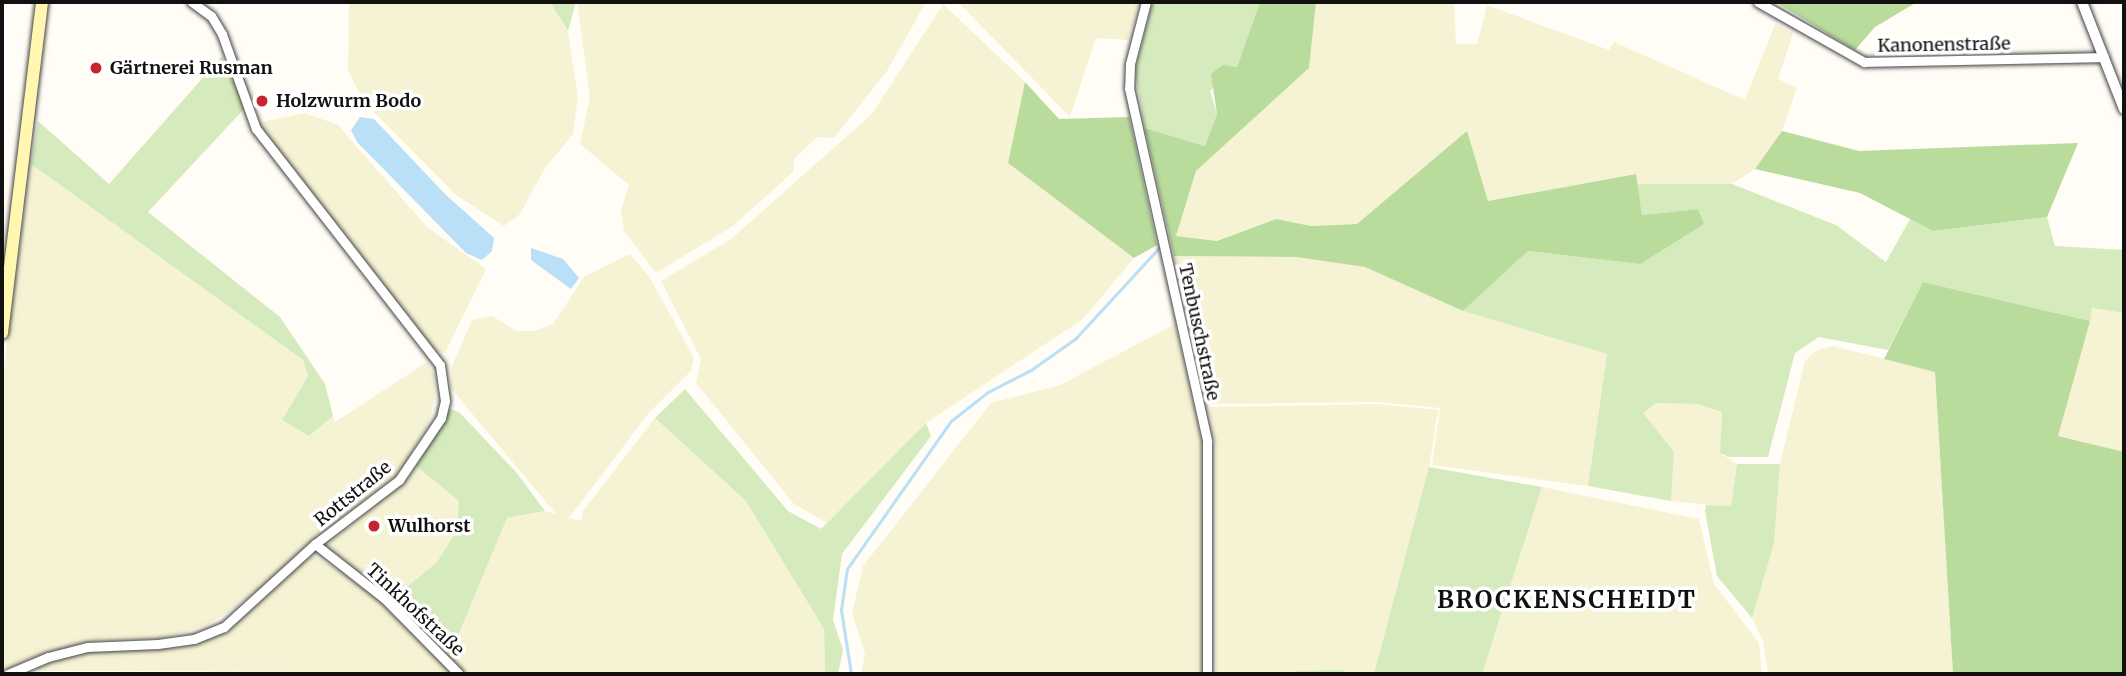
<!DOCTYPE html>
<html>
<head>
<meta charset="utf-8">
<style>
	body { margin:0 }
	#map { position:relative; width:2126px; height:676px; overflow:hidden; background:#fffdf5; font-family:Merriweather,serif }
	div>[style] { position:absolute }
	.farmland>* { inset:0; background:#f6f3d4 }
	.green>* { inset:0; background:#d5ebbd }
	.forest>* { inset:0; background:#b9dc9c }
	.water>* { inset:0; background:#b9e0f7 }
	.stream>* { height:2.5px; margin:-1.25px; padding:0 1.25px; transform-origin:1.25px; border-radius:1.25px; background:#b9e0f7 }
	.roads { filter:drop-shadow(0 0 2px #444) drop-shadow(0 0 2px #444) }
	.minor>* { height:9px; margin:-4.5px; padding:0 4.5px; transform-origin:4.5px; border-radius:4.5px; background:#fff }
	.tertiary>* { height:10px; margin:-5px; padding:0 5px; transform-origin:5px; border-radius:5px; background:#fff }
	.secondary>* { height:12px; margin:-6px; padding:0 6px; transform-origin:6px; border-radius:6px; background:#fff6b0 }
	.dots>* { width:19px; height:19px; translate:-50% -50%; box-sizing:border-box; border:4px solid #fff; border-radius:50% }
	span { translate:-50% -50%; white-space:nowrap; text-align:center; line-height:1.15; -webkit-text-stroke:7px #fff; paint-order:stroke }
	.street-label { font-size:18px; color:#111 }
	.poi-label { font-size:18px; color:#111; font-weight:700 }
	.left { translate:0 -50%; text-align:left }
	.district-label { font-size:24px; color:#111; font-weight:700; letter-spacing:2px }
	.frame { position:absolute; inset:0; border:4px solid #111; pointer-events:none }
</style>
</head>
<body>
<div id="map">
	<div class="farmland">
		<i style="clip-path:polygon(349px 2px,550px 2px,568px 32px,578px 97px,573px 134px,545px 168px,520px 214px,504px 226px,456px 195px,363px 101px,348px 70px)"></i>
		<i style="clip-path:polygon(577px 2px,926px 2px,887px 71px,834px 138px,817px 137px,795px 158px,793px 172px,733px 226px,656px 273px,624px 231px,621px 210px,629px 185px,580px 144px,590px 97px)"></i>
		<i style="clip-path:polygon(958px 2px,1139px 2px,1128px 40px,1096px 38px,1070px 117px)"></i>
		<i style="clip-path:polygon(1316px 2px,1454px 2px,1456px 44px,1477px 44px,1487px 5px,1609px 50px,1614px 42px,1745px 100px,1775px 24px,1793px 33px,1778px 79px,1797px 88px,1782px 131px,1755px 169px,1732px 184px,1637px 184px,1635px 174px,1488px 201px,1467px 132px,1357px 224px,1311px 226px,1276px 219px,1217px 241px,1176px 236px,1196px 171px,1309px 68px)"></i>
		<i style="clip-path:polygon(943px 4px,1025px 82px,1008px 163px,1134px 258px,1083px 319px,926px 423px,827px 523px,794px 504px,696px 383px,701px 359px,661px 281px,731px 239px,872px 114px)"></i>
		<i style="clip-path:polygon(305px 113px,338px 125px,427px 227px,486px 269px,445px 353px,436px 352px,257px 123px)"></i>
		<i style="clip-path:polygon(31px 164px,303px 360px,308px 376px,282px 420px,309px 436px,333px 416px,335px 422px,427px 362px,434px 375px,435px 399px,429px 421px,399px 474px,315px 538px,255px 593px,208px 625px,160px 638px,103px 640px,27px 659px,2px 674px,2px 383px)"></i>
		<i style="clip-path:polygon(630px 254px,649px 276px,694px 358px,691px 371px,648px 414px,569px 518px,581px 521px,583px 511px,655px 418px,746px 501px,824px 629px,825px 674px,38px 671px,38px 666px,87px 652px,172px 647px,208px 638px,241px 620px,304px 560px,314px 556px,366px 587px,416px 638px,450px 655px,507px 518px,545px 511px,556px 514px,450px 387px,452px 366px,472px 320px,492px 316px,517px 331px,534px 331px,553px 324px,584px 277px)"></i>
		<i style="clip-path:polygon(1174px 256px,1296px 257px,1365px 267px,1463px 311px,1607px 354px,1588px 486px,1432px 465px,1440px 408px,1377px 402px,1208px 404px)"></i>
		<i style="clip-path:polygon(2092px 308px,2124px 313px,2122px 452px,2058px 436px)"></i>
		<i style="clip-path:polygon(1175px 324px,1202px 442px,1204px 674px,861px 674px,865px 654px,852px 613px,863px 566px,991px 403px,1060px 385px)"></i>
		<i style="clip-path:polygon(1832px 346px,1935px 371px,1953px 674px,1768px 674px,1763px 641px,1752px 618px,1774px 544px,1780px 464px,1805px 361px,1815px 351px)"></i>
		<i style="clip-path:polygon(1656px 403px,1697px 404px,1722px 412px,1720px 453px,1737px 464px,1731px 507px,1671px 501px,1674px 452px,1642px 413px)"></i>
		<i style="clip-path:polygon(1378px 404px,1438px 410px,1427px 482px,1374px 674px,1343px 674px,1343px 671px,1216px 674px,1216px 444px,1209px 407px)"></i>
		<i style="clip-path:polygon(416px 466px,459px 501px,457px 530px,437px 562px,408px 586px,386px 574px,377px 587px,324px 547px,400px 486px)"></i>
		<i style="clip-path:polygon(1542px 487px,1699px 519px,1714px 584px,1759px 643px,1762px 674px,1482px 674px)"></i>
	</div>
	<div class="green">
		<i style="clip-path:polygon(550px 2px,576px 2px,568px 31px)"></i>
		<i style="clip-path:polygon(1153px 2px,1260px 2px,1237px 67px,1210px 91px,1217px 114px,1205px 146px,1145px 128px,1135px 71px)"></i>
		<i style="clip-path:polygon(222px 56px,245px 108px,148px 212px,280px 317px,325px 384px,333px 416px,309px 436px,282px 420px,308px 376px,303px 360px,31px 164px,38px 121px,109px 184px)"></i>
		<i style="clip-path:polygon(1637px 184px,1732px 184px,1836px 225px,1886px 262px,1910px 219px,1933px 231px,2047px 217px,2055px 246px,2124px 250px,2124px 313px,2092px 308px,2090px 321px,1923px 282px,1888px 350px,1819px 337px,1795px 353px,1768px 457px,1729px 457px,1720px 453px,1722px 412px,1697px 404px,1656px 403px,1643px 413px,1674px 452px,1671px 501px,1588px 486px,1607px 354px,1463px 311px,1528px 251px,1640px 264px,1698px 209px,1642px 215px)"></i>
		<i style="clip-path:polygon(685px 389px,788px 511px,821px 529px,926px 423px,931px 436px,842px 554px,833px 620px,843px 650px,838px 674px,825px 674px,824px 629px,746px 501px,655px 418px)"></i>
		<i style="clip-path:polygon(450px 409px,459px 412px,516px 472px,545px 511px,507px 518px,450px 655px,377px 587px,385px 574px,408px 586px,437px 562px,457px 530px,459px 501px,416px 466px)"></i>
		<i style="clip-path:polygon(1737px 464px,1780px 464px,1774px 544px,1752px 618px,1717px 576px,1705px 511px,1706px 505px,1731px 506px)"></i>
		<i style="clip-path:polygon(1429px 467px,1542px 487px,1482px 674px,1374px 674px)"></i>
		<i style="clip-path:polygon(1344px 670px,1343px 674px,1279px 674px,1298px 671px)"></i>
	</div>
	<div class="forest">
		<i style="clip-path:polygon(1260px 2px,1316px 2px,1309px 68px,1196px 171px,1176px 236px,1217px 241px,1276px 219px,1311px 226px,1357px 224px,1467px 131px,1488px 201px,1636px 174px,1642px 215px,1698px 209px,1704px 224px,1640px 264px,1528px 251px,1463px 311px,1365px 267px,1296px 257px,1174px 256px,1145px 128px,1205px 146px,1217px 114px,1211px 74px,1223px 65px,1237px 67px)"></i>
		<i style="clip-path:polygon(1776px 2px,1917px 2px,1875px 27px,1855px 50px)"></i>
		<i style="clip-path:polygon(1025px 82px,1059px 119px,1129px 117px,1157px 245px,1134px 258px,1008px 163px)"></i>
		<i style="clip-path:polygon(1782px 131px,1859px 151px,2078px 143px,2047px 217px,1933px 231px,1860px 193px,1755px 169px)"></i>
		<i style="clip-path:polygon(1923px 282px,2090px 321px,2058px 436px,2124px 452px,2124px 674px,1953px 674px,1935px 372px,1884px 359px)"></i>
	</div>
	<div class="water">
		<i style="clip-path:polygon(360px 117px,374px 119px,445px 194px,494px 238px,492px 251px,482px 260px,466px 253px,357px 142px,351px 130px)"></i>
		<i style="clip-path:polygon(531px 248px,563px 259px,579px 278px,571px 289px,531px 260px)"></i>
	</div>
	<div class="stream">
		<i style="left:851px;top:674px;width:65px;rotate:-98.9deg"></i>
		<i style="left:841px;top:610px;width:41px;rotate:-81.7deg"></i>
		<i style="left:847px;top:569px;width:181px;rotate:-54.9deg"></i>
		<i style="left:951px;top:421px;width:47px;rotate:-38.1deg"></i>
		<i style="left:988px;top:392px;width:48px;rotate:-27.1deg"></i>
		<i style="left:1031px;top:370px;width:54px;rotate:-35.2deg"></i>
		<i style="left:1075px;top:339px;width:124px;rotate:-47.3deg"></i>
	</div>
	<div class="roads">
		<div class="minor">
			<i style="left:1146px;top:2px;width:64px;rotate:104.5deg"></i>
			<i style="left:1130px;top:64px;width:24px;rotate:92deg"></i>
			<i style="left:1129px;top:88px;width:362px;rotate:77.5deg"></i>
			<i style="left:1207px;top:441px;width:233px;rotate:90deg"></i>
			<i style="left:1758px;top:2px;width:122px;rotate:29.5deg"></i>
			<i style="left:1864px;top:62px;width:240px;rotate:-1.2deg"></i>
			<i style="left:315px;top:544px;width:89px;rotate:38.2deg"></i>
			<i style="left:385px;top:599px;width:105px;rotate:45.4deg"></i>
			<i style="left:8px;top:674px;width:43px;rotate:-23deg"></i>
			<i style="left:48px;top:657px;width:40px;rotate:-14.4deg"></i>
			<i style="left:87px;top:647px;width:71px;rotate:-2.4deg"></i>
			<i style="left:158px;top:644px;width:36px;rotate:-8deg"></i>
			<i style="left:194px;top:639px;width:32px;rotate:-22deg"></i>
			<i style="left:224px;top:627px;width:123px;rotate:-42.4deg"></i>
			<i style="left:315px;top:544px;width:106px;rotate:-37.3deg"></i>
			<i style="left:399px;top:480px;width:75px;rotate:-55.9deg"></i>
			<i style="left:441px;top:418px;width:17px;rotate:-77deg"></i>
			<i style="left:445px;top:401px;width:36px;rotate:-98deg"></i>
			<i style="left:440px;top:365px;width:299px;rotate:-127.9deg"></i>
			<i style="left:256px;top:129px;width:101px;rotate:-109.7deg"></i>
			<i style="left:222px;top:34px;width:21px;rotate:-121deg"></i>
			<i style="left:211px;top:16px;width:24px;rotate:-144deg"></i>
		</div>
		<div class="tertiary">
			<i style="left:2082px;top:2px;width:115px;rotate:68.6deg"></i>
		</div>
		<div class="secondary">
			<i style="left:2px;top:333px;width:333px;rotate:-83.1deg"></i>
		</div>
	</div>
	<div class="dots">
		<i style="left:96px;top:68px;background:#c4262e"></i>
		<i style="left:262px;top:101px;background:#c4262e"></i>
		<i style="left:374px;top:526px;background:#c4262e"></i>
	</div>
	<div class="street-label">
		<span style="left:1944px;top:45px;rotate:-1deg">Kanonenstraße</span>
		<span style="left:1199px;top:332px;rotate:78deg">Tenbuschstraße</span>
		<span style="left:353px;top:494px;rotate:-39deg">Rottstraße</span>
		<span style="left:415px;top:610px;rotate:43deg">Tinkhofstraße</span>
	</div>
	<div class="poi-label">
		<span class="left" style="left:110px;top:68px">Gärtnerei Rusman</span>
		<span class="left" style="left:276px;top:101px">Holzwurm Bodo</span>
		<span class="left" style="left:388px;top:526px">Wulhorst</span>
	</div>
	<div class="district-label">
		<span style="left:1567px;top:600px">BROCKENSCHEIDT</span>
	</div>
	<div class="frame"></div>
</div>
</body>
</html>
